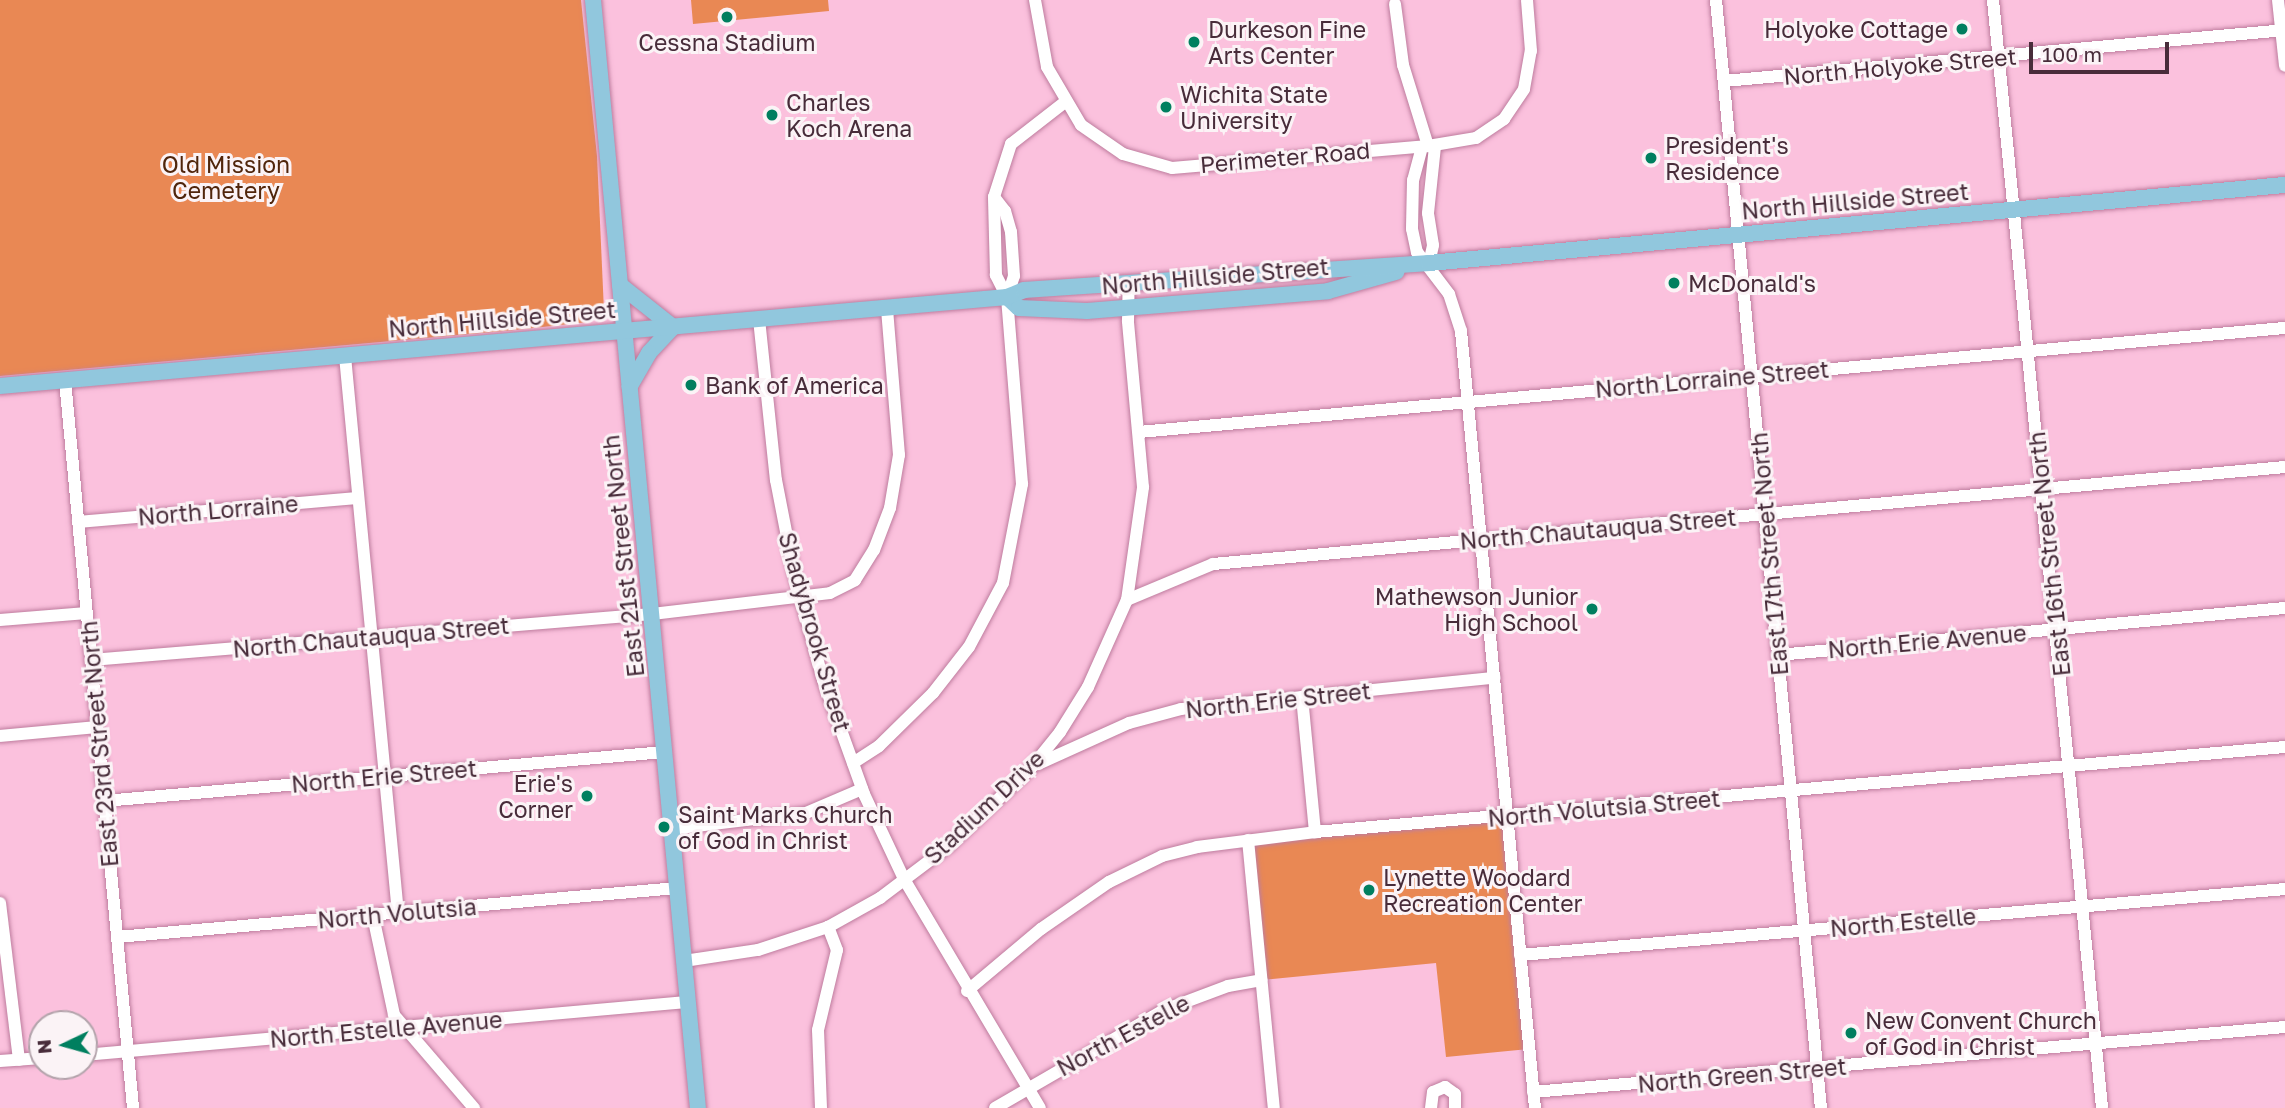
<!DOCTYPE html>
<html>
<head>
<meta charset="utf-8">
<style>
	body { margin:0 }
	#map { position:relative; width:2285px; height:1108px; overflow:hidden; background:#fbc1dd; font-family:"Golos Text",sans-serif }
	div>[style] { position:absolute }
	.green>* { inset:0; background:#e98854 }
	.roads { filter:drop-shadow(0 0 2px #be7c9e) drop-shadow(0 0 2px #be7c9e) }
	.minor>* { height:12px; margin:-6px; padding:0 6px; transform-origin:6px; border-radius:6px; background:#fff }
	.major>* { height:16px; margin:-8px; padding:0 8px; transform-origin:8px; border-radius:8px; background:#91c7dd }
	.dots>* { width:19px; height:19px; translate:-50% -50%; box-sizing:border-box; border:4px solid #fbf3f6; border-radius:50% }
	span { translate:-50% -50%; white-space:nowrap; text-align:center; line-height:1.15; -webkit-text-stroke:6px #fbf3f6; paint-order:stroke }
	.poi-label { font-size:23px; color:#482c3a }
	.left { translate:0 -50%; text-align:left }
	.right { translate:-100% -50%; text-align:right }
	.street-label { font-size:23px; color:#482c3a }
	.park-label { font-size:23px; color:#50250b }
	.north { position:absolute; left:28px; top:1010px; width:70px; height:70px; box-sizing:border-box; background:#fbf3f6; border:2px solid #b3a3ab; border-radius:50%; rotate:265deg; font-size:19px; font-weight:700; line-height:28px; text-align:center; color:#482c3a }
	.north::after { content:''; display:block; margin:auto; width:24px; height:32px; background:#007f5f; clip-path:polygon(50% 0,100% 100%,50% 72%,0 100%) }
	.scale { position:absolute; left:2029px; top:42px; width:140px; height:32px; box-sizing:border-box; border:4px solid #482c3a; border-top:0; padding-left:9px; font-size:21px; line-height:24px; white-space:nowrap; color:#482c3a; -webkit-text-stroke:5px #fbf3f6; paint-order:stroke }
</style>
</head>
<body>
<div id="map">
	<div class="green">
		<i style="clip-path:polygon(0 0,581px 0,597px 156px,604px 311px,588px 322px,515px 330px,0 376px)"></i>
		<i style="clip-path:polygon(691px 0,828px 0,829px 11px,693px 24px)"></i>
		<i style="clip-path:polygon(1507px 816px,1529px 1049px,1446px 1057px,1436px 963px,1261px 980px,1248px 840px)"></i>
	</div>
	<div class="roads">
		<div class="minor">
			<i style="left:1035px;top:0;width:68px;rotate:79.8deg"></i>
			<i style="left:1047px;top:67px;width:67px;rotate:59.6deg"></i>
			<i style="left:1081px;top:125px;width:51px;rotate:34.6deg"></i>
			<i style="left:1123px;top:154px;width:51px;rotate:15.9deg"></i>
			<i style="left:1172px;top:168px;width:257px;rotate:-4.9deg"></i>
			<i style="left:1428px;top:146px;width:49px;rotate:-9.5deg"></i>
			<i style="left:1476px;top:138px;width:34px;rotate:-34deg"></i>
			<i style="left:1504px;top:119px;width:36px;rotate:-56deg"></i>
			<i style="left:1524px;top:89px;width:39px;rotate:-80deg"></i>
			<i style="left:1531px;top:51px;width:51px;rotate:-94.5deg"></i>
			<i style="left:1716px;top:0;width:1113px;rotate:84.59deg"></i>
			<i style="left:1993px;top:0;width:1113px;rotate:84.38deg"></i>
			<i style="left:2278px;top:0;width:66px;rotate:83.9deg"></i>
			<i style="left:1395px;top:4px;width:62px;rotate:82.5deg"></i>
			<i style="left:1403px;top:65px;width:85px;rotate:72.8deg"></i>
			<i style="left:1724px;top:81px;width:563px;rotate:-5.19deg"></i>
			<i style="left:1422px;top:147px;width:34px;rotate:105deg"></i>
			<i style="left:1413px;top:180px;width:49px;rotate:91.2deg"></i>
			<i style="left:1412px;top:229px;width:24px;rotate:78deg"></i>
			<i style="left:1417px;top:252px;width:53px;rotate:52.7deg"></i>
			<i style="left:1449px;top:294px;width:39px;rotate:72deg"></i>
			<i style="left:1461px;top:331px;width:781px;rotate:84.56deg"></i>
			<i style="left:994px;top:197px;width:56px;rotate:-72.2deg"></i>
			<i style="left:1011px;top:144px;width:68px;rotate:-37.9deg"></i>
			<i style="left:1429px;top:263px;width:18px;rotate:-77deg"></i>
			<i style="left:1433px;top:245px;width:32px;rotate:-99deg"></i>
			<i style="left:1428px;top:213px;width:67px;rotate:-84deg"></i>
			<i style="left:759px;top:319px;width:162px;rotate:84deg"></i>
			<i style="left:776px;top:480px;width:95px;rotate:79deg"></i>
			<i style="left:794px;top:573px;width:111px;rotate:74.8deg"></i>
			<i style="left:823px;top:680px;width:121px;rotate:70.2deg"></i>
			<i style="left:864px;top:794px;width:94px;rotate:64.8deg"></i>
			<i style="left:904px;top:879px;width:266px;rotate:59.3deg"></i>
			<i style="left:345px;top:356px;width:561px;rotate:84.57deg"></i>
			<i style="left:65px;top:380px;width:731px;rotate:84.66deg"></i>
			<i style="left:1139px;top:432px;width:1151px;rotate:-5.19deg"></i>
			<i style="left:78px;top:522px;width:280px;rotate:-4.9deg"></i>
			<i style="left:1127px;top:600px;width:93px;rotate:-22.7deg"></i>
			<i style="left:1213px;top:564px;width:1076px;rotate:-5.17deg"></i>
			<i style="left:0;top:620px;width:87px;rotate:-4.6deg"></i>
			<i style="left:1778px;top:655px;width:509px;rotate:-5.3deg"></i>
			<i style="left:91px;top:660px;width:563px;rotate:-4.69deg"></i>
			<i style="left:652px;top:614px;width:179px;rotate:-6.7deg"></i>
			<i style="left:830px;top:593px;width:28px;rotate:-27deg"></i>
			<i style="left:855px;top:580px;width:36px;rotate:-58deg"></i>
			<i style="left:874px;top:550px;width:45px;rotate:-69.1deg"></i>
			<i style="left:890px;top:508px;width:54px;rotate:-80.4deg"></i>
			<i style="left:899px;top:455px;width:147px;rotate:-94.7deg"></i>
			<i style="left:1302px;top:697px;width:136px;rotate:84.5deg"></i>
			<i style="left:0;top:736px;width:97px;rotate:-5.3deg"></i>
			<i style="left:853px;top:763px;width:31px;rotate:-33deg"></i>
			<i style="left:879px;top:746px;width:76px;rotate:-44.5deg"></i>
			<i style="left:933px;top:693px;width:58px;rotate:-52deg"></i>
			<i style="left:969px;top:647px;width:72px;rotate:-62deg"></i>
			<i style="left:1003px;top:583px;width:101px;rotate:-79.1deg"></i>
			<i style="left:1022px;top:484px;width:188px;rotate:-94.6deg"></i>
			<i style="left:1007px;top:297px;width:25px;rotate:-117deg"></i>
			<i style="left:996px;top:275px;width:78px;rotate:-91.5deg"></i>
			<i style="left:994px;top:197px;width:18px;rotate:52deg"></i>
			<i style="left:1005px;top:211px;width:22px;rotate:74deg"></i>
			<i style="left:1011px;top:232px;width:44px;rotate:86.1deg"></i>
			<i style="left:1014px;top:276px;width:22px;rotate:108deg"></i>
			<i style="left:1038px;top:764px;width:100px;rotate:-24.3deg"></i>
			<i style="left:1129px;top:723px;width:54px;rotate:-15.1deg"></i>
			<i style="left:1181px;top:709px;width:315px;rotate:-5.7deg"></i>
			<i style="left:104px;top:801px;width:562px;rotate:-5deg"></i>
			<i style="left:671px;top:829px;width:136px;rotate:-6.8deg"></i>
			<i style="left:806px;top:813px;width:61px;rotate:-23.2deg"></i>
			<i style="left:1248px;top:840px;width:269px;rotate:84.5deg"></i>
			<i style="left:0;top:903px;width:158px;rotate:83.1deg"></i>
			<i style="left:373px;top:916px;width:101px;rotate:78deg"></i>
			<i style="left:394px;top:1015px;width:123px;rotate:49.3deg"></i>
			<i style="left:117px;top:937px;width:562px;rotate:-5deg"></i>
			<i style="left:1520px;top:955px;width:768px;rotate:-4.93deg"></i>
			<i style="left:684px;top:961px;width:75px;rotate:-8.5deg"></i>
			<i style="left:758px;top:950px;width:74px;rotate:-18.2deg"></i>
			<i style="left:828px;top:927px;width:60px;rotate:-29.1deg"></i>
			<i style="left:880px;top:898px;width:88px;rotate:-37.1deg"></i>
			<i style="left:950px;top:845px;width:112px;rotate:-43.5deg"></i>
			<i style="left:1031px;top:768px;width:46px;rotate:-51.1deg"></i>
			<i style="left:1060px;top:732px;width:53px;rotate:-58.1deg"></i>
			<i style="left:1088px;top:687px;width:95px;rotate:-65.9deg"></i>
			<i style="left:1127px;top:600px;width:114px;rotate:-81.9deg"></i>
			<i style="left:1143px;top:487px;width:167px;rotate:-95.2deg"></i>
			<i style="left:1128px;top:321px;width:39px;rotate:-89deg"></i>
			<i style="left:967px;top:991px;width:97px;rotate:-40deg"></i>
			<i style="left:1041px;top:929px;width:83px;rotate:-34.7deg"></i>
			<i style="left:1109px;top:882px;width:59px;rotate:-26.1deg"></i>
			<i style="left:1162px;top:856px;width:36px;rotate:-14deg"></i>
			<i style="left:1197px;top:847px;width:119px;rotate:-7.2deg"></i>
			<i style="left:1315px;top:832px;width:974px;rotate:-5.01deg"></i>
			<i style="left:84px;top:1055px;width:605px;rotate:-5.02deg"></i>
			<i style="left:0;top:1061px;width:42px;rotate:-4.1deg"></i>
			<i style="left:1533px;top:1092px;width:755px;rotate:-4.94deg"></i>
			<i style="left:821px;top:1108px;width:78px;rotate:-92.2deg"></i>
			<i style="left:818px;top:1030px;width:82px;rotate:-76.6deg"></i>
			<i style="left:837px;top:950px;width:25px;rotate:-111deg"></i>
			<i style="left:995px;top:1108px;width:195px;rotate:-30.1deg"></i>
			<i style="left:1164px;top:1010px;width:68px;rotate:-20.6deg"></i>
			<i style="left:1228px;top:986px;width:34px;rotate:-10deg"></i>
			<i style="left:1431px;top:1108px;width:16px;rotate:-83deg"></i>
			<i style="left:1433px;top:1092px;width:13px;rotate:-23deg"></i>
			<i style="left:1445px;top:1087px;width:12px;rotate:35deg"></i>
			<i style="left:1455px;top:1094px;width:14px;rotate:90deg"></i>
		</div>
		<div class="major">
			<i style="left:593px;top:0;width:1113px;rotate:84.59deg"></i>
			<i style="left:620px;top:285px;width:68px;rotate:38.4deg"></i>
			<i style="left:673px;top:327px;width:35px;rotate:133deg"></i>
			<i style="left:649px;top:353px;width:39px;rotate:120deg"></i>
			<i style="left:1007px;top:297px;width:16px;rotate:43deg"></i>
			<i style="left:1019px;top:308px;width:68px;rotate:2.5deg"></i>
			<i style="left:1087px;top:311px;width:242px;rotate:-4.7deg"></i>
			<i style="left:1328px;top:291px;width:71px;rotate:-15.6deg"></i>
			<i style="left:0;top:386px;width:1011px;rotate:-5.05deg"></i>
			<i style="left:1007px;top:297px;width:18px;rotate:-22deg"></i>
			<i style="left:1024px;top:290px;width:406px;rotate:-3.8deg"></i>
			<i style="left:1429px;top:263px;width:860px;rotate:-5.21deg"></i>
		</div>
	</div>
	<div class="dots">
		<i style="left:727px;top:17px;background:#007f5f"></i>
		<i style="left:1962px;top:29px;background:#007f5f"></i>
		<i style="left:1194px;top:42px;background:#007f5f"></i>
		<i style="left:1166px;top:107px;background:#007f5f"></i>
		<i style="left:772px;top:115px;background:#007f5f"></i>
		<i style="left:1651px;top:158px;background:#007f5f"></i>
		<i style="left:1674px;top:283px;background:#007f5f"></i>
		<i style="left:691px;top:385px;background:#007f5f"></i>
		<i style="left:1592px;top:609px;background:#007f5f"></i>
		<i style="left:587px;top:796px;background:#007f5f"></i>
		<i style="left:664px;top:827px;background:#007f5f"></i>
		<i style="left:1369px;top:890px;background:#007f5f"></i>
		<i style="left:1851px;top:1033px;background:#007f5f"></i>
	</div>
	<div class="poi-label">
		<span class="left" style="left:1208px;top:42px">Durkeson Fine<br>Arts Center</span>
		<span class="right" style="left:1948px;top:29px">Holyoke Cottage</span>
		<span style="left:727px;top:42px">Cessna Stadium</span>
		<span class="left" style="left:1180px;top:107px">Wichita State<br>University</span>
		<span class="left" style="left:786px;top:115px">Charles<br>Koch Arena</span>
		<span class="left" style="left:1665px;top:158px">President's<br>Residence</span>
		<span class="left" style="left:1688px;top:283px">McDonald's</span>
		<span class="left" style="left:705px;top:385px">Bank of America</span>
		<span class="right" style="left:1578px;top:609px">Mathewson Junior<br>High School</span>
		<span class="right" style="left:573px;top:796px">Erie's<br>Corner</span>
		<span class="left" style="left:678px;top:827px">Saint Marks Church<br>of God in Christ</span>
		<span class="left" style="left:1383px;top:890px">Lynette Woodard<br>Recreation Center</span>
		<span class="left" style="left:1865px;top:1033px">New Convent Church<br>of God in Christ</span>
	</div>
	<div class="street-label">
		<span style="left:1900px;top:66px;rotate:-5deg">North Holyoke Street</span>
		<span style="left:1285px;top:157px;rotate:-5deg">Perimeter Road</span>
		<span style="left:1855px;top:201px;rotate:-5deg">North Hillside Street</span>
		<span style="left:1215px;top:276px;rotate:-5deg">North Hillside Street</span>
		<span style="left:502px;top:319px;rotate:-5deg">North Hillside Street</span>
		<span style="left:1712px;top:379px;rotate:-5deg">North Lorraine Street</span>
		<span style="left:218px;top:510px;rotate:-5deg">North Lorraine</span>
		<span style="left:1598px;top:529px;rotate:-5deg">North Chautauqua Street</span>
		<span style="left:1769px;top:554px;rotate:-95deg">East 17th Street North</span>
		<span style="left:2049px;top:554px;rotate:-96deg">East 16th Street North</span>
		<span style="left:623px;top:556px;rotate:-96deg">East 21st Street North</span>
		<span style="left:815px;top:632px;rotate:74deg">Shadybrook Street</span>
		<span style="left:371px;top:637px;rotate:-5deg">North Chautauqua Street</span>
		<span style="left:1927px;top:641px;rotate:-5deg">North Erie Avenue</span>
		<span style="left:1278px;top:700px;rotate:-6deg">North Erie Street</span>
		<span style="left:99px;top:744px;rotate:-95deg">East 23rd Street North</span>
		<span style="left:384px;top:776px;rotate:-5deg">North Erie Street</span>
		<span style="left:984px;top:807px;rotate:-43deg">Stadium Drive</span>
		<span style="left:1604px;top:808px;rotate:-5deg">North Volutsia Street</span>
		<span style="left:397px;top:913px;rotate:-5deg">North Volutsia</span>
		<span style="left:1903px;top:922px;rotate:-5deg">North Estelle</span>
		<span style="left:386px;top:1029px;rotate:-5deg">North Estelle Avenue</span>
		<span style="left:1123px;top:1035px;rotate:-28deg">North Estelle</span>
		<span style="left:1742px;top:1075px;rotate:-5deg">North Green Street</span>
	</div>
	<div class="park-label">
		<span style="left:226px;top:177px">Old Mission<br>Cemetery</span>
	</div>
	<div class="north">N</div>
	<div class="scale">100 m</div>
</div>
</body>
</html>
